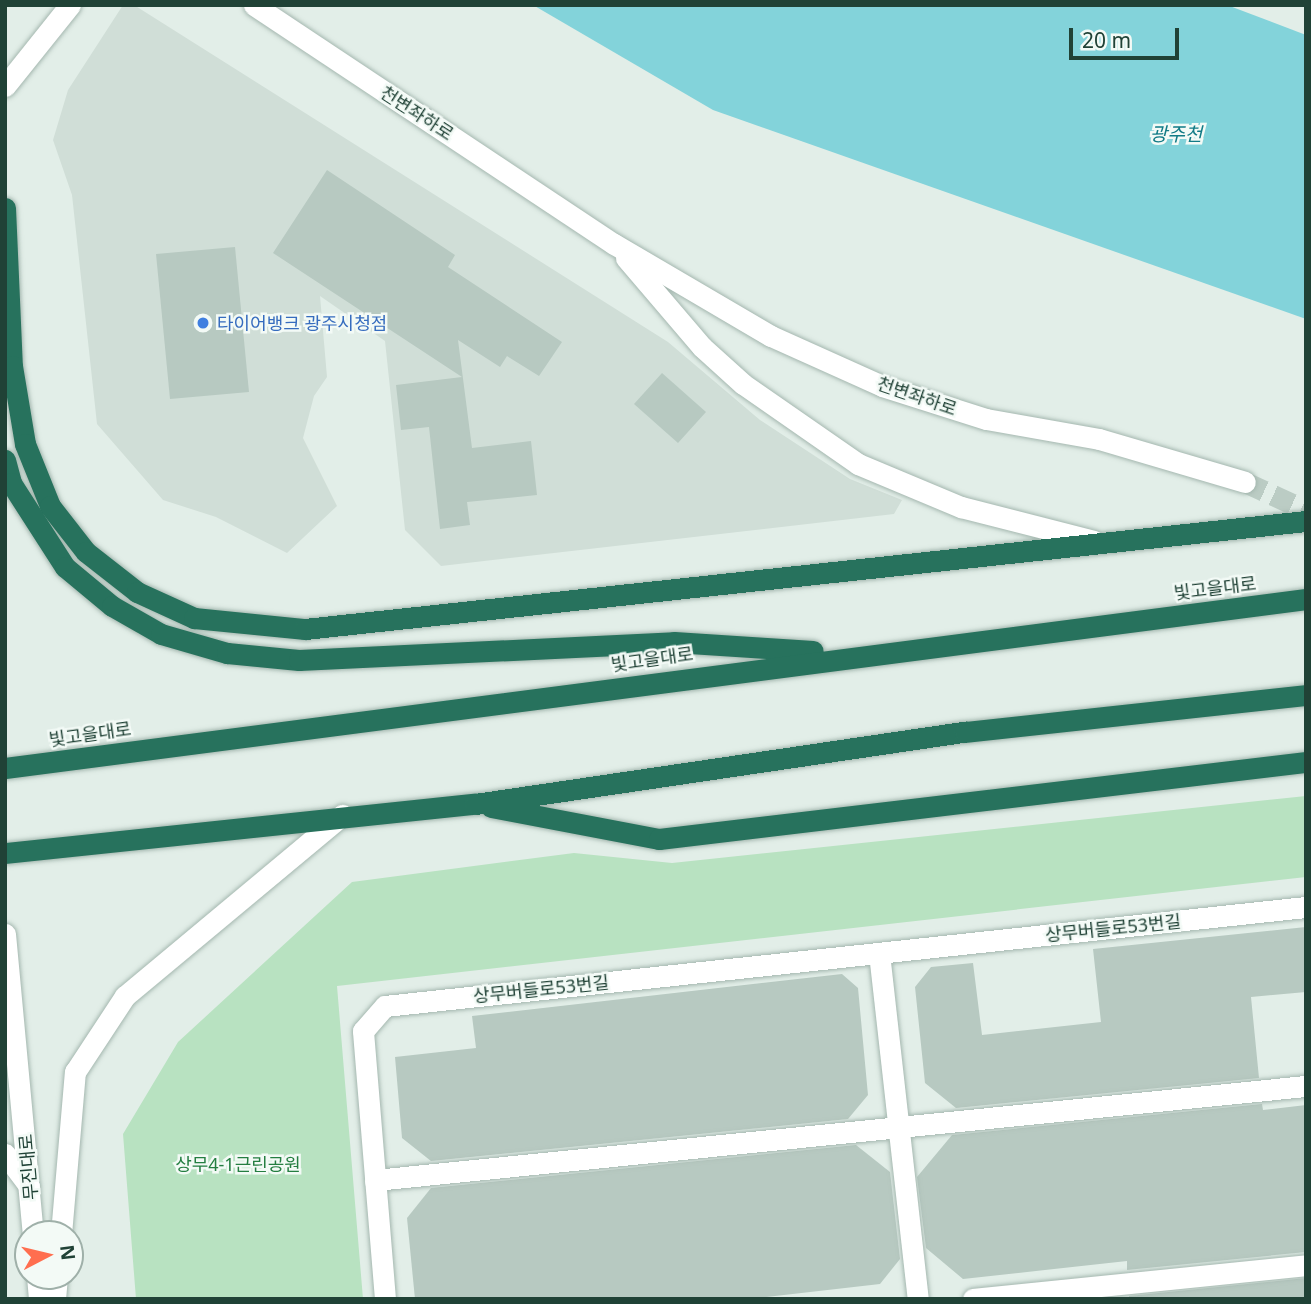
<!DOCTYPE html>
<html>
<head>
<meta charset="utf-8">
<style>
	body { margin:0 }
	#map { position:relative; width:1311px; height:1304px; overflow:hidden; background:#e2eee8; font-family:"Noto Sans","Noto Sans KR",sans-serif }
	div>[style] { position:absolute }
	.built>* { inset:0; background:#d0ded7 }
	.green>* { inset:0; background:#b8e2c1 }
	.water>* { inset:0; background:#83d3da }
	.building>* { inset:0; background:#b7c9c1 }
	.street-tunnel>* { height:21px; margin-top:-10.5px; transform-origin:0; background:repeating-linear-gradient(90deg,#bbccc4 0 21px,transparent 0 31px) }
	.roads { filter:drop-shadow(0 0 2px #a4b7af) drop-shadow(0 0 2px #a4b7af) }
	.street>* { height:21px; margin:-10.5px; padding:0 10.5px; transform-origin:10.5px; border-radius:10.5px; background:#fff }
	.secondary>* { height:21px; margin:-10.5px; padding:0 10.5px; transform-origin:10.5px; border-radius:10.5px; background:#fff }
	.highway>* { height:21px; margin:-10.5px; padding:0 10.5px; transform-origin:10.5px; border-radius:10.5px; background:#27725d }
	.dots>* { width:19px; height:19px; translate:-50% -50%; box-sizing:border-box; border:4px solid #f3faf6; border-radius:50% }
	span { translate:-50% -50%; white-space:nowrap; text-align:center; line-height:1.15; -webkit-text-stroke:5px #f3faf6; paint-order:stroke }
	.street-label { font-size:18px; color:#204236 }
	.shop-label { font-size:18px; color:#366cbe }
	.left { translate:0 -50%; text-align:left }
	.park-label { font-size:18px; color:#247e41 }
	.water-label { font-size:19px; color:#127b86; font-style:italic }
	.frame { position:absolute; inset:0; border:7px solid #204236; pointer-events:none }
	.north { position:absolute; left:14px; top:1220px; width:70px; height:70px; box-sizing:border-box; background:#f3faf6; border:2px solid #9fb0a9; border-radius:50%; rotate:83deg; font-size:19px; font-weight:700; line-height:28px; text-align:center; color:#204236 }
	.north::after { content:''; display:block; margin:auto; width:24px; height:32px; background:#ff6e4f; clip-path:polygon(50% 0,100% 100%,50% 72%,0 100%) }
	.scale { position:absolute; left:1069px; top:28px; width:110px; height:32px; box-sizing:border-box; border:4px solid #204236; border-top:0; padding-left:9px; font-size:21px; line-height:24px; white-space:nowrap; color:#204236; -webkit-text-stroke:5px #f3faf6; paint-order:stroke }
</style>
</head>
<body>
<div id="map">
	<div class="built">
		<i style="clip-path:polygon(123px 5px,134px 5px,668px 342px,760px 420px,850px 479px,902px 500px,894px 514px,441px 566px,405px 530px,385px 341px,320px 296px,327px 377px,314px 396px,303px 438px,337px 506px,287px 553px,216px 517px,163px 500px,97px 424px,72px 195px,53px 140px,68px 90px)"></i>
	</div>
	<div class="green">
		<i style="clip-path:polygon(1306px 796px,1306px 877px,337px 986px,363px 1299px,136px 1299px,123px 1134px,178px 1042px,352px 882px,574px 853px,672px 863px)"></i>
	</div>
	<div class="water">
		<i style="clip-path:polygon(533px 5px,1227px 5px,1306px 35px,1306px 319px,713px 110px)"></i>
	</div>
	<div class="building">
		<i style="clip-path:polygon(327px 170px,455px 255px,448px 267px,562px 342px,539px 376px,507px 356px,500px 367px,458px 340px,472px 448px,531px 441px,537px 495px,467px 502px,470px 525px,440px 529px,429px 427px,401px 430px,396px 385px,462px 377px,273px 253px)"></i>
		<i style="clip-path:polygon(235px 247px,249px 392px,170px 399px,156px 254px)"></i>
		<i style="clip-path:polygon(662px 373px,706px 412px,678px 443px,634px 404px)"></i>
		<i style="clip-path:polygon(1306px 927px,1306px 992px,1251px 997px,1259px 1078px,956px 1108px,925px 1083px,915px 987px,931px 967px,973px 963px,982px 1035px,1101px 1022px,1093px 949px)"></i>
		<i style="clip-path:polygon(842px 974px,858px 988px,868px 1095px,848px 1119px,431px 1161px,402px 1138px,395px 1057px,476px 1048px,472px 1016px)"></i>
		<i style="clip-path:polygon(1262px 1104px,1263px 1110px,1306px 1105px,1306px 1252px,1127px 1270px,1127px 1261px,963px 1279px,926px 1248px,917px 1177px,952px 1135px)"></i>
		<i style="clip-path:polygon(856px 1145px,890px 1172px,900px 1259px,880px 1284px,750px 1299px,415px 1299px,407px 1218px,431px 1188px)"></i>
		<i style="clip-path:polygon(1306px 1278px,1306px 1299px,1129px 1299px,1129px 1296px)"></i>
	</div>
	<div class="street-tunnel">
		<i style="left:1245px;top:482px;width:67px;rotate:24.7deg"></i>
	</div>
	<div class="roads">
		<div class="street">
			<i style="left:254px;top:5px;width:432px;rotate:33.6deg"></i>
			<i style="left:614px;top:244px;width:182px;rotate:30.4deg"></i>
			<i style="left:771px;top:336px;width:122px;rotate:24.2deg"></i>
			<i style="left:882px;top:386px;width:109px;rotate:17.6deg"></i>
			<i style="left:986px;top:419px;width:115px;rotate:10deg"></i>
			<i style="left:1099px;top:439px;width:152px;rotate:16.4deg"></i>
			<i style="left:626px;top:258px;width:117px;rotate:49.5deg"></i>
			<i style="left:702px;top:347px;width:55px;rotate:42.1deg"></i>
			<i style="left:743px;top:384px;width:140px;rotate:34.8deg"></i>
			<i style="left:858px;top:464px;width:112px;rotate:22.7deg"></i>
			<i style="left:961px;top:507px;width:137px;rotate:14.3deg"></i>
			<i style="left:879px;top:953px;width:348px;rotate:83.6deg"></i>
			<i style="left:375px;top:1180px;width:936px;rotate:-5.77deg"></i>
			<i style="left:385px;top:1299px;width:269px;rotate:-94.7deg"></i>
			<i style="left:363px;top:1031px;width:33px;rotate:-49deg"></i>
			<i style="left:385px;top:1006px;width:926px;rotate:-6.14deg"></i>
			<i style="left:973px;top:1299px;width:335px;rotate:-5.8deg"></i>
		</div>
		<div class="secondary">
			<i style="left:5px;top:86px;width:104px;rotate:-51.3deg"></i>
			<i style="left:5px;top:934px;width:301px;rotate:84.7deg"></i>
			<i style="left:5px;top:1154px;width:40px;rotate:53deg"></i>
			<i style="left:61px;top:1234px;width:163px;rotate:-85.1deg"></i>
			<i style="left:75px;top:1072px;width:91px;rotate:-56.7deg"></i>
			<i style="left:125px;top:996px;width:283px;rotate:-39.8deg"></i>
			<i style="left:37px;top:1276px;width:23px;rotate:85deg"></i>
			<i style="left:55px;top:1299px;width:23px;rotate:-85deg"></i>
		</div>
		<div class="highway">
			<i style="left:5px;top:208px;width:158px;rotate:87.5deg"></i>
			<i style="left:12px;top:366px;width:79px;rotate:80.5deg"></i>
			<i style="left:25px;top:444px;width:67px;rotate:68deg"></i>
			<i style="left:50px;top:506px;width:58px;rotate:52deg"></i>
			<i style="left:86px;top:552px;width:65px;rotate:38.1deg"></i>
			<i style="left:137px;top:592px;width:63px;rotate:24.5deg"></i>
			<i style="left:194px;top:618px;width:112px;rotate:5.7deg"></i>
			<i style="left:305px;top:629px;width:1007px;rotate:-6.16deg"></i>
			<i style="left:5px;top:460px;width:24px;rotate:75deg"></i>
			<i style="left:11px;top:483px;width:100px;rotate:57.3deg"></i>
			<i style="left:65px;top:567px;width:61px;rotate:39.7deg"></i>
			<i style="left:112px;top:606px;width:56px;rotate:29.7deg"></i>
			<i style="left:161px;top:634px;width:69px;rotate:16.1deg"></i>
			<i style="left:227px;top:653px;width:72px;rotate:5.6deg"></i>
			<i style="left:299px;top:660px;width:375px;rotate:-2.7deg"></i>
			<i style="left:674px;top:642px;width:139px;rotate:3.7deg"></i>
			<i style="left:5px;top:768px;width:1312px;rotate:-7.4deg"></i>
			<i style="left:491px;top:807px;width:171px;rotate:10.8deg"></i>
			<i style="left:659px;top:839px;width:652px;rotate:-6.79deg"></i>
			<i style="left:5px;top:853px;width:473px;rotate:-6deg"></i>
			<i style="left:475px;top:804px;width:495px;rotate:-8.4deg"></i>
			<i style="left:965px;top:732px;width:343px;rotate:-6.2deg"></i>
		</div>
	</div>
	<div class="dots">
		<i style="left:203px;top:323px;background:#3f7fe0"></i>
	</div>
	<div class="street-label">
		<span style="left:417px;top:113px;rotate:33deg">천변좌하로</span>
		<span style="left:917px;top:396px;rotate:19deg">천변좌하로</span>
		<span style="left:1215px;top:588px;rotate:-7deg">빛고을대로</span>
		<span style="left:652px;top:659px;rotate:-8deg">빛고을대로</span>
		<span style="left:90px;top:734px;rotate:-8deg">빛고을대로</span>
		<span style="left:1113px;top:928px;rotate:-6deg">상무버들로53번길</span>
		<span style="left:541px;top:989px;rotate:-6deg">상무버들로53번길</span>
		<span style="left:28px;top:1167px;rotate:-95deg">무진대로</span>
	</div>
	<div class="shop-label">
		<span class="left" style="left:217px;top:323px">타이어뱅크 광주시청점</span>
	</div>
	<div class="park-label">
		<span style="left:238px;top:1164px">상무4-1근린공원</span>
	</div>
	<div class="water-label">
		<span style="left:1176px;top:135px">광주천</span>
	</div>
	<div class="frame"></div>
	<div class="north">N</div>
	<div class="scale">20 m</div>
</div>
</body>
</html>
